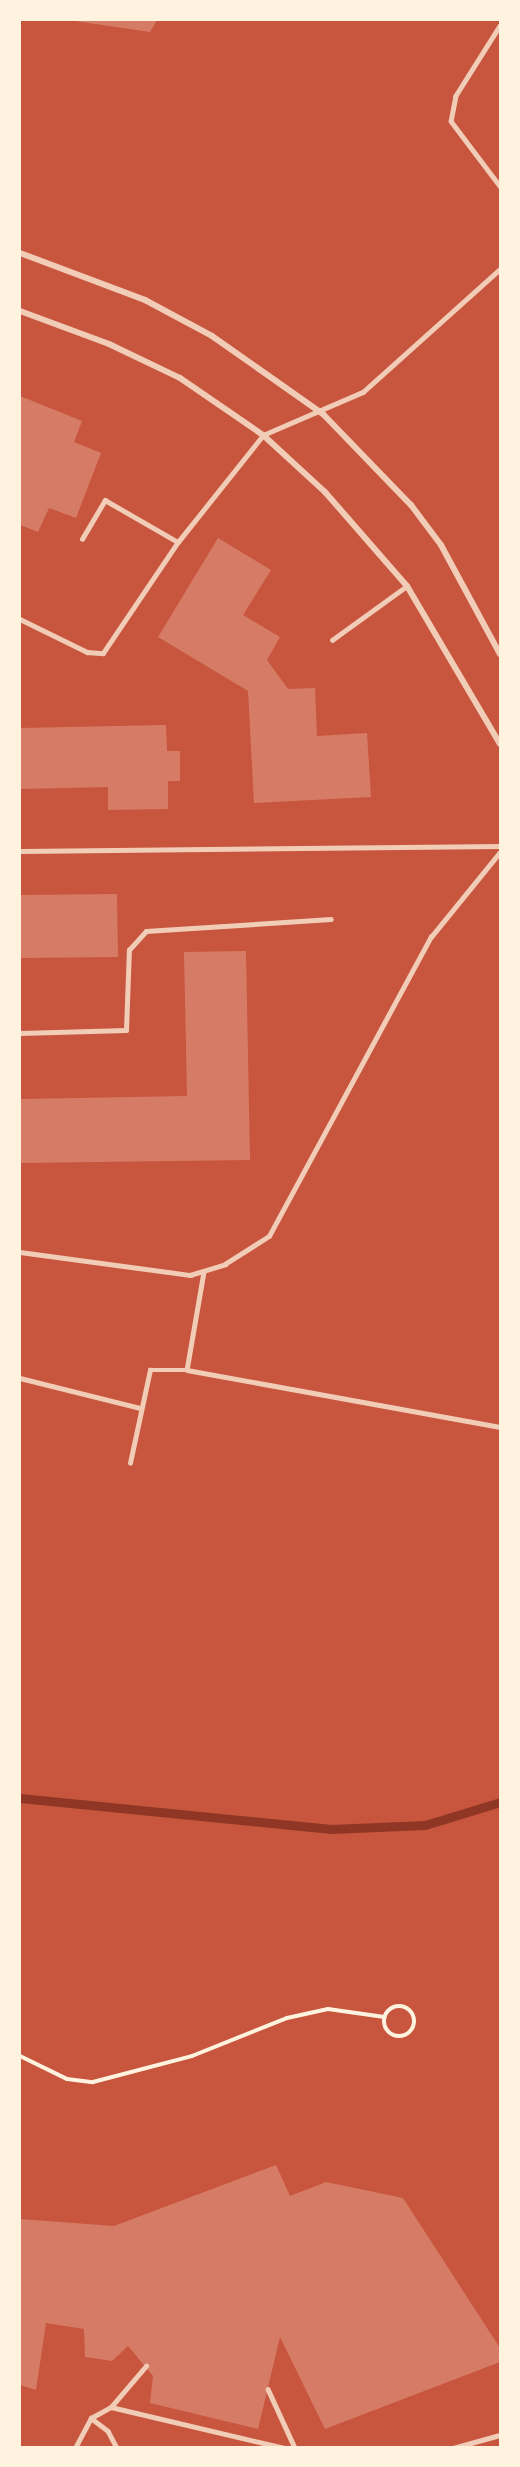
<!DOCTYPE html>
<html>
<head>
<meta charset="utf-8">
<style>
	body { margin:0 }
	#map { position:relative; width:520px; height:2467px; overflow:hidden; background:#c8553d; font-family:"IBM Plex Sans",sans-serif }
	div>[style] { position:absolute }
	.stream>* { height:9px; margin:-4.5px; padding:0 4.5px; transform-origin:4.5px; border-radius:4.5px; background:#8f3625 }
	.building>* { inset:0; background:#d67c66 }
	.path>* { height:4px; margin:-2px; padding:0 2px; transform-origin:2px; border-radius:2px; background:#fff3e0 }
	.path>.ring { margin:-2px; padding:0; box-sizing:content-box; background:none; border:4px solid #fff3e0; border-radius:50% }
	.service>* { height:4.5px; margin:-2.25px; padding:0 2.25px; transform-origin:2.25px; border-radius:2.25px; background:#f1ccb7 }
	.pedestrian>* { height:5px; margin:-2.5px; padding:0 2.5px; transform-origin:2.5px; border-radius:2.5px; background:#f1ccb7 }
	.minor>* { height:6px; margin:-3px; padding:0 3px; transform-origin:3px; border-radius:3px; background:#f1ccb7 }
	span { translate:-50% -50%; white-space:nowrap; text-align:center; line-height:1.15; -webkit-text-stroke:4.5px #fff3e0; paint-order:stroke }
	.frame { position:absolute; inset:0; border:21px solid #fff3e0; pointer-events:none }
</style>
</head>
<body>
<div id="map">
	<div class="stream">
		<i style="left:20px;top:1798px;width:313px;rotate:5.7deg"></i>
		<i style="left:331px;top:1829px;width:94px;rotate:-2.4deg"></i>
		<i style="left:425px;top:1825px;width:78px;rotate:-17deg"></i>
	</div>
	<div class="building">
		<i style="clip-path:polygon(157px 20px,150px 32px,75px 21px,75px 20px)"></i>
		<i style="clip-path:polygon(20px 396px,82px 421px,74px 442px,101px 453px,76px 518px,49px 508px,38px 532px,20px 525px)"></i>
		<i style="clip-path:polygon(218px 538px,271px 570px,243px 615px,280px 637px,267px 660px,288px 689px,315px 688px,317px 736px,367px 733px,371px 797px,254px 803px,248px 691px,158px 637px)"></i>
		<i style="clip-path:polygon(166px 725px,167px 751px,180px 751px,180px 781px,168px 781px,168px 809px,108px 810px,108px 787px,20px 789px,20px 728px)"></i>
		<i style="clip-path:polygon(117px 894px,118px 957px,20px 958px,20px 895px)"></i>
		<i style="clip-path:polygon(246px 951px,250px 1160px,20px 1163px,20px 1099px,187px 1096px,184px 952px)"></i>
		<i style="clip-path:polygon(276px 2165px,290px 2196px,326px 2182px,403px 2198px,500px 2348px,500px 2362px,325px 2429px,280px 2337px,258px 2429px,150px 2403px,153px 2376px,128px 2346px,112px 2361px,85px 2357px,84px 2329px,46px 2323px,36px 2390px,20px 2385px,20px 2219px,114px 2226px)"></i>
	</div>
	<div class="path">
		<i class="ring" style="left:384px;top:2006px;width:26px;height:26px"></i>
		<i style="left:20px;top:2056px;width:52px;rotate:26.1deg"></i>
		<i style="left:67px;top:2079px;width:26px;rotate:7deg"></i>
		<i style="left:93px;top:2082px;width:102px;rotate:-14.7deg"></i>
		<i style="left:192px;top:2056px;width:102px;rotate:-21.8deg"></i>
		<i style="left:287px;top:2018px;width:42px;rotate:-12.4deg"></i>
		<i style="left:328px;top:2009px;width:57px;rotate:8.1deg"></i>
	</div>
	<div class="service">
		<i style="left:500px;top:26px;width:83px;rotate:122.2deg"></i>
		<i style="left:456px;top:96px;width:25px;rotate:101deg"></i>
		<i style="left:451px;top:121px;width:81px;rotate:53deg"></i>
		<i style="left:82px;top:539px;width:45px;rotate:-59.5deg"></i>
		<i style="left:105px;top:500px;width:84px;rotate:29.9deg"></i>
		<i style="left:20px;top:619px;width:75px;rotate:26.2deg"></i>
		<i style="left:87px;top:652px;width:16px;rotate:4deg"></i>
		<i style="left:103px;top:653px;width:134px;rotate:-56deg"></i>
		<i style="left:178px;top:542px;width:137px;rotate:-51.5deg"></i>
		<i style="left:263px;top:435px;width:109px;rotate:-23.3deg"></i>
		<i style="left:363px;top:392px;width:184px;rotate:-41.9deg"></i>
		<i style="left:332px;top:640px;width:92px;rotate:-35.8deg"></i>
		<i style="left:20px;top:1033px;width:106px;rotate:-1.6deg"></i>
		<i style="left:126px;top:1030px;width:80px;rotate:-87.9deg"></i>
		<i style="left:129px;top:950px;width:25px;rotate:-48deg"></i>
		<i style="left:146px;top:931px;width:185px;rotate:-3.7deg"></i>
		<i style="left:20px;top:1252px;width:172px;rotate:7.7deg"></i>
		<i style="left:190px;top:1275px;width:37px;rotate:-17deg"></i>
		<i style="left:225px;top:1264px;width:52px;rotate:-32.5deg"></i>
		<i style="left:269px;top:1236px;width:340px;rotate:-61.6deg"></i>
		<i style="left:431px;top:937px;width:109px;rotate:-50.9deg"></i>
		<i style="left:204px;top:1272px;width:99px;rotate:99.8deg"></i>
		<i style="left:187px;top:1370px;width:318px;rotate:10.3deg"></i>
		<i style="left:20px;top:1378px;width:124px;rotate:14deg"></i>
		<i style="left:130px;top:1463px;width:95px;rotate:-77.9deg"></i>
		<i style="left:150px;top:1370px;width:37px"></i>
		<i style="left:268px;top:2389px;width:65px;rotate:65.4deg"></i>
		<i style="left:111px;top:2407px;width:54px;rotate:-49.5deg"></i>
		<i style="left:91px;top:2418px;width:21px;rotate:37deg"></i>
		<i style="left:108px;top:2431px;width:19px;rotate:62deg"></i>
		<i style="left:75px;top:2448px;width:34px;rotate:-62deg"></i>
		<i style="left:91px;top:2418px;width:23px;rotate:-29deg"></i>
		<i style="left:111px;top:2407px;width:178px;rotate:13.3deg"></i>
		<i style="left:453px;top:2448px;width:49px;rotate:-15.5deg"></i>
	</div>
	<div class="pedestrian">
		<i style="left:20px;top:851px;width:480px;rotate:-0.6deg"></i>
	</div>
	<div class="minor">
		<i style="left:20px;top:253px;width:134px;rotate:20.6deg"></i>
		<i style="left:145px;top:300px;width:76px;rotate:28.2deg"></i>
		<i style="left:212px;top:336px;width:136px;rotate:35.1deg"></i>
		<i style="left:323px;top:414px;width:127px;rotate:46deg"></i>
		<i style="left:411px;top:505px;width:50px;rotate:53.1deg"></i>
		<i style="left:441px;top:545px;width:124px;rotate:61.6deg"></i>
		<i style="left:20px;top:311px;width:95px;rotate:20.3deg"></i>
		<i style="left:109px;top:344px;width:79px;rotate:25.6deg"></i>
		<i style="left:180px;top:378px;width:101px;rotate:34.5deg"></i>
		<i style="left:263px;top:435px;width:84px;rotate:42.6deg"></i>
		<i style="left:325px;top:492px;width:125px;rotate:48.9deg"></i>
		<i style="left:407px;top:586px;width:183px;rotate:59.5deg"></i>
	</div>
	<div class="frame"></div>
</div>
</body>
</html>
